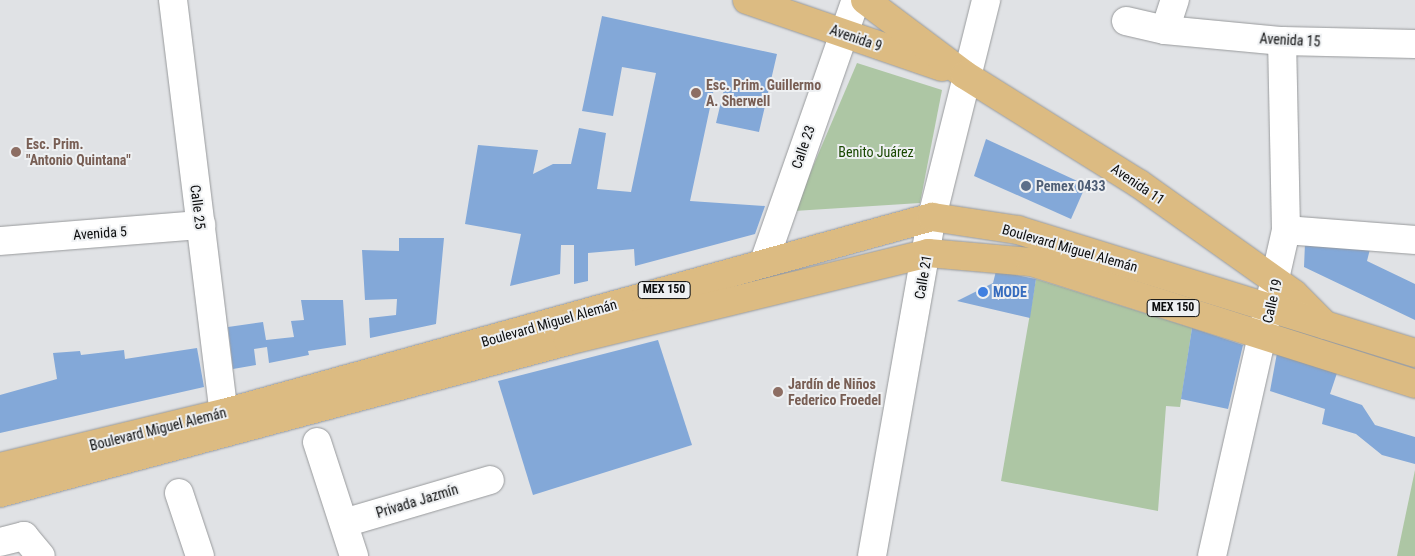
<!DOCTYPE html>
<html>
<head>
<meta charset="utf-8">
<style>
	body { margin:0 }
	#map { position:relative; width:1415px; height:556px; overflow:hidden; background:#e0e2e5; font-family:"Roboto Condensed",sans-serif }
	div>[style] { position:absolute }
	.green>* { inset:0; background:#adc6a4 }
	.building>* { inset:0; background:#83a8d8 }
	.roads { filter:drop-shadow(0 0 1px #989a9c) drop-shadow(0 0 1px #989a9c) }
	.minor>* { height:28px; margin:-14px; padding:0 14px; transform-origin:14px; border-radius:14px; background:#fff }
	.major>* { height:28px; margin:-14px; padding:0 14px; transform-origin:14px; border-radius:14px; background:#dcbb82 }
	.dots>* { width:14px; height:14px; translate:-50% -50%; box-sizing:border-box; border:2px solid #eef0f2; border-radius:50% }
	span { translate:-50% -50%; white-space:nowrap; text-align:center; line-height:1.15; -webkit-text-stroke:4px #eef0f2; paint-order:stroke }
	.shield-label span { padding:1px 4px; background:#eef0f2; border:1px solid; border-radius:4px; -webkit-text-stroke-width:0 }
	.shield-label { font-size:12px; color:#0c0d0e; font-weight:700 }
	.street-label { font-size:14px; color:#0c0d0e }
	.education-label { font-size:14px; color:#785e54; font-weight:700 }
	.left { translate:0 -50%; text-align:left }
	.park-label { font-size:14px; color:#194800 }
	.service-label { font-size:14px; color:#4e5e75; font-weight:700 }
	.shop-label { font-size:14px; color:#366cbe; font-weight:700 }
</style>
</head>
<body>
<div id="map">
	<div class="green">
		<i style="clip-path:polygon(857px 63px,942px 90px,920px 203px,794px 211px)"></i>
		<i style="clip-path:polygon(1036px 279px,1192px 328px,1180px 407px,1166px 406px,1158px 511px,1001px 481px)"></i>
		<i style="clip-path:polygon(1415px 470px,1415px 556px,1397px 556px)"></i>
	</div>
	<div class="building">
		<i style="clip-path:polygon(602px 16px,777px 54px,759px 132px,716px 123px,725px 85px,715px 84px,690px 201px,765px 206px,755px 234px,635px 266px,634px 249px,588px 253px,588px 281px,574px 284px,574px 245px,561px 245px,560px 274px,510px 286px,521px 234px,465px 224px,478px 145px,538px 150px,533px 174px,553px 164px,571px 164px,579px 128px,606px 133px,597px 189px,631px 192px,656px 73px,622px 67px,613px 116px,582px 111px)"></i>
		<i style="clip-path:polygon(986px 139px,1086px 185px,1071px 219px,974px 176px)"></i>
		<i style="clip-path:polygon(399px 238px,444px 238px,436px 324px,370px 338px,369px 318px,396px 315px,397px 299px,365px 300px,362px 250px,399px 251px)"></i>
		<i style="clip-path:polygon(1305px 243px,1370px 249px,1367px 261px,1415px 284px,1415px 320px,1304px 267px)"></i>
		<i style="clip-path:polygon(996px 271px,1036px 279px,1030px 318px,957px 301px,993px 283px)"></i>
		<i style="clip-path:polygon(301px 300px,343px 300px,346px 345px,308px 351px,309px 355px,269px 363px,267px 347px,254px 349px,256px 365px,233px 369px,228px 327px,263px 322px,266px 340px,294px 337px,291px 321px,304px 320px)"></i>
		<i style="clip-path:polygon(1192px 328px,1243px 345px,1228px 409px,1181px 399px)"></i>
		<i style="clip-path:polygon(658px 340px,692px 445px,533px 495px,498px 381px)"></i>
		<i style="clip-path:polygon(197px 348px,204px 387px,0 433px,0 395px,57px 379px,53px 353px,80px 351px,81px 355px,124px 350px,125px 359px)"></i>
		<i style="clip-path:polygon(1277px 353px,1337px 373px,1330px 394px,1362px 405px,1375px 425px,1415px 437px,1415px 464px,1382px 455px,1356px 434px,1322px 424px,1325px 409px,1270px 391px)"></i>
	</div>
	<div class="roads">
		<div class="minor">
			<i style="left:173px;top:0;width:416px;rotate:83deg"></i>
			<i style="left:1126px;top:21px;width:40px;rotate:13deg"></i>
			<i style="left:1165px;top:30px;width:118px;rotate:5.4deg"></i>
			<i style="left:1282px;top:41px;width:133px;rotate:1.3deg"></i>
			<i style="left:1165px;top:30px;width:32px;rotate:-72deg"></i>
			<i style="left:1286px;top:230px;width:129px;rotate:4.4deg"></i>
			<i style="left:0;top:241px;width:202px;rotate:-4.6deg"></i>
			<i style="left:764px;top:262px;width:278px;rotate:-70.7deg"></i>
			<i style="left:317px;top:442px;width:120px;rotate:72deg"></i>
			<i style="left:179px;top:493px;width:66px;rotate:71.6deg"></i>
			<i style="left:344px;top:523px;width:152px;rotate:-16.4deg"></i>
			<i style="left:0;top:542px;width:25px;rotate:-14deg"></i>
			<i style="left:24px;top:536px;width:26px;rotate:50deg"></i>
			<i style="left:872px;top:556px;width:344px;rotate:-80deg"></i>
			<i style="left:932px;top:217px;width:224px;rotate:-76deg"></i>
			<i style="left:1212px;top:556px;width:334px;rotate:-77.2deg"></i>
			<i style="left:1286px;top:230px;width:189px;rotate:-91.2deg"></i>
		</div>
		<div class="major">
			<i style="left:747px;top:0;width:206px;rotate:19deg"></i>
			<i style="left:865px;top:0;width:125px;rotate:36.9deg"></i>
			<i style="left:965px;top:75px;width:204px;rotate:32deg"></i>
			<i style="left:1138px;top:183px;width:191px;rotate:35.4deg"></i>
			<i style="left:1294px;top:294px;width:44px;rotate:45deg"></i>
			<i style="left:0;top:467px;width:230px;rotate:-13.6deg"></i>
			<i style="left:224px;top:413px;width:735px;rotate:-15.47deg"></i>
			<i style="left:932px;top:217px;width:87px;rotate:8.6deg"></i>
			<i style="left:1018px;top:230px;width:416px;rotate:17.2deg"></i>
			<i style="left:0;top:493px;width:588px;rotate:-14.98deg"></i>
			<i style="left:568px;top:341px;width:371px;rotate:-13.7deg"></i>
			<i style="left:928px;top:253px;width:103px;rotate:5deg"></i>
			<i style="left:1031px;top:262px;width:403px;rotate:17.6deg"></i>
		</div>
	</div>
	<div class="dots">
		<i style="left:696px;top:93px;background:#8d6e63"></i>
		<i style="left:16px;top:152px;background:#8d6e63"></i>
		<i style="left:1026px;top:186px;background:#5c6f8a"></i>
		<i style="left:983px;top:292px;background:#3f7fe0"></i>
		<i style="left:778px;top:392px;background:#8d6e63"></i>
	</div>
	<div class="shield-label">
		<span style="left:664px;top:290px">MEX 150</span>
		<span style="left:1173px;top:308px">MEX 150</span>
	</div>
	<div class="street-label">
		<span style="left:856px;top:38px;rotate:19deg">Avenida 9</span>
		<span style="left:1290px;top:40px;rotate:3deg">Avenida 15</span>
		<span style="left:803px;top:147px;rotate:-71deg">Calle 23</span>
		<span style="left:1138px;top:184px;rotate:34deg">Avenida 11</span>
		<span style="left:198px;top:207px;rotate:83deg">Calle 25</span>
		<span style="left:100px;top:233px;rotate:-4deg">Avenida 5</span>
		<span style="left:1070px;top:248px;rotate:16deg">Boulevard Miguel Alemán</span>
		<span style="left:923px;top:277px;rotate:-80deg">Calle 21</span>
		<span style="left:1272px;top:301px;rotate:-77deg">Calle 19</span>
		<span style="left:549px;top:323px;rotate:-16deg">Boulevard Miguel Alemán</span>
		<span style="left:158px;top:429px;rotate:-14deg">Boulevard Miguel Alemán</span>
		<span style="left:417px;top:501px;rotate:-17deg">Privada Jazmín</span>
	</div>
	<div class="education-label">
		<span class="left" style="left:706px;top:93px">Esc. Prim. Guillermo<br>A. Sherwell</span>
		<span class="left" style="left:26px;top:152px">Esc. Prim.<br>"Antonio Quintana"</span>
		<span class="left" style="left:788px;top:392px">Jardín de Niños<br>Federico Froedel</span>
	</div>
	<div class="park-label">
		<span style="left:876px;top:152px">Benito Juárez</span>
	</div>
	<div class="service-label">
		<span class="left" style="left:1036px;top:186px">Pemex 0433</span>
	</div>
	<div class="shop-label">
		<span class="left" style="left:993px;top:292px">MODE</span>
	</div>
</div>
</body>
</html>
